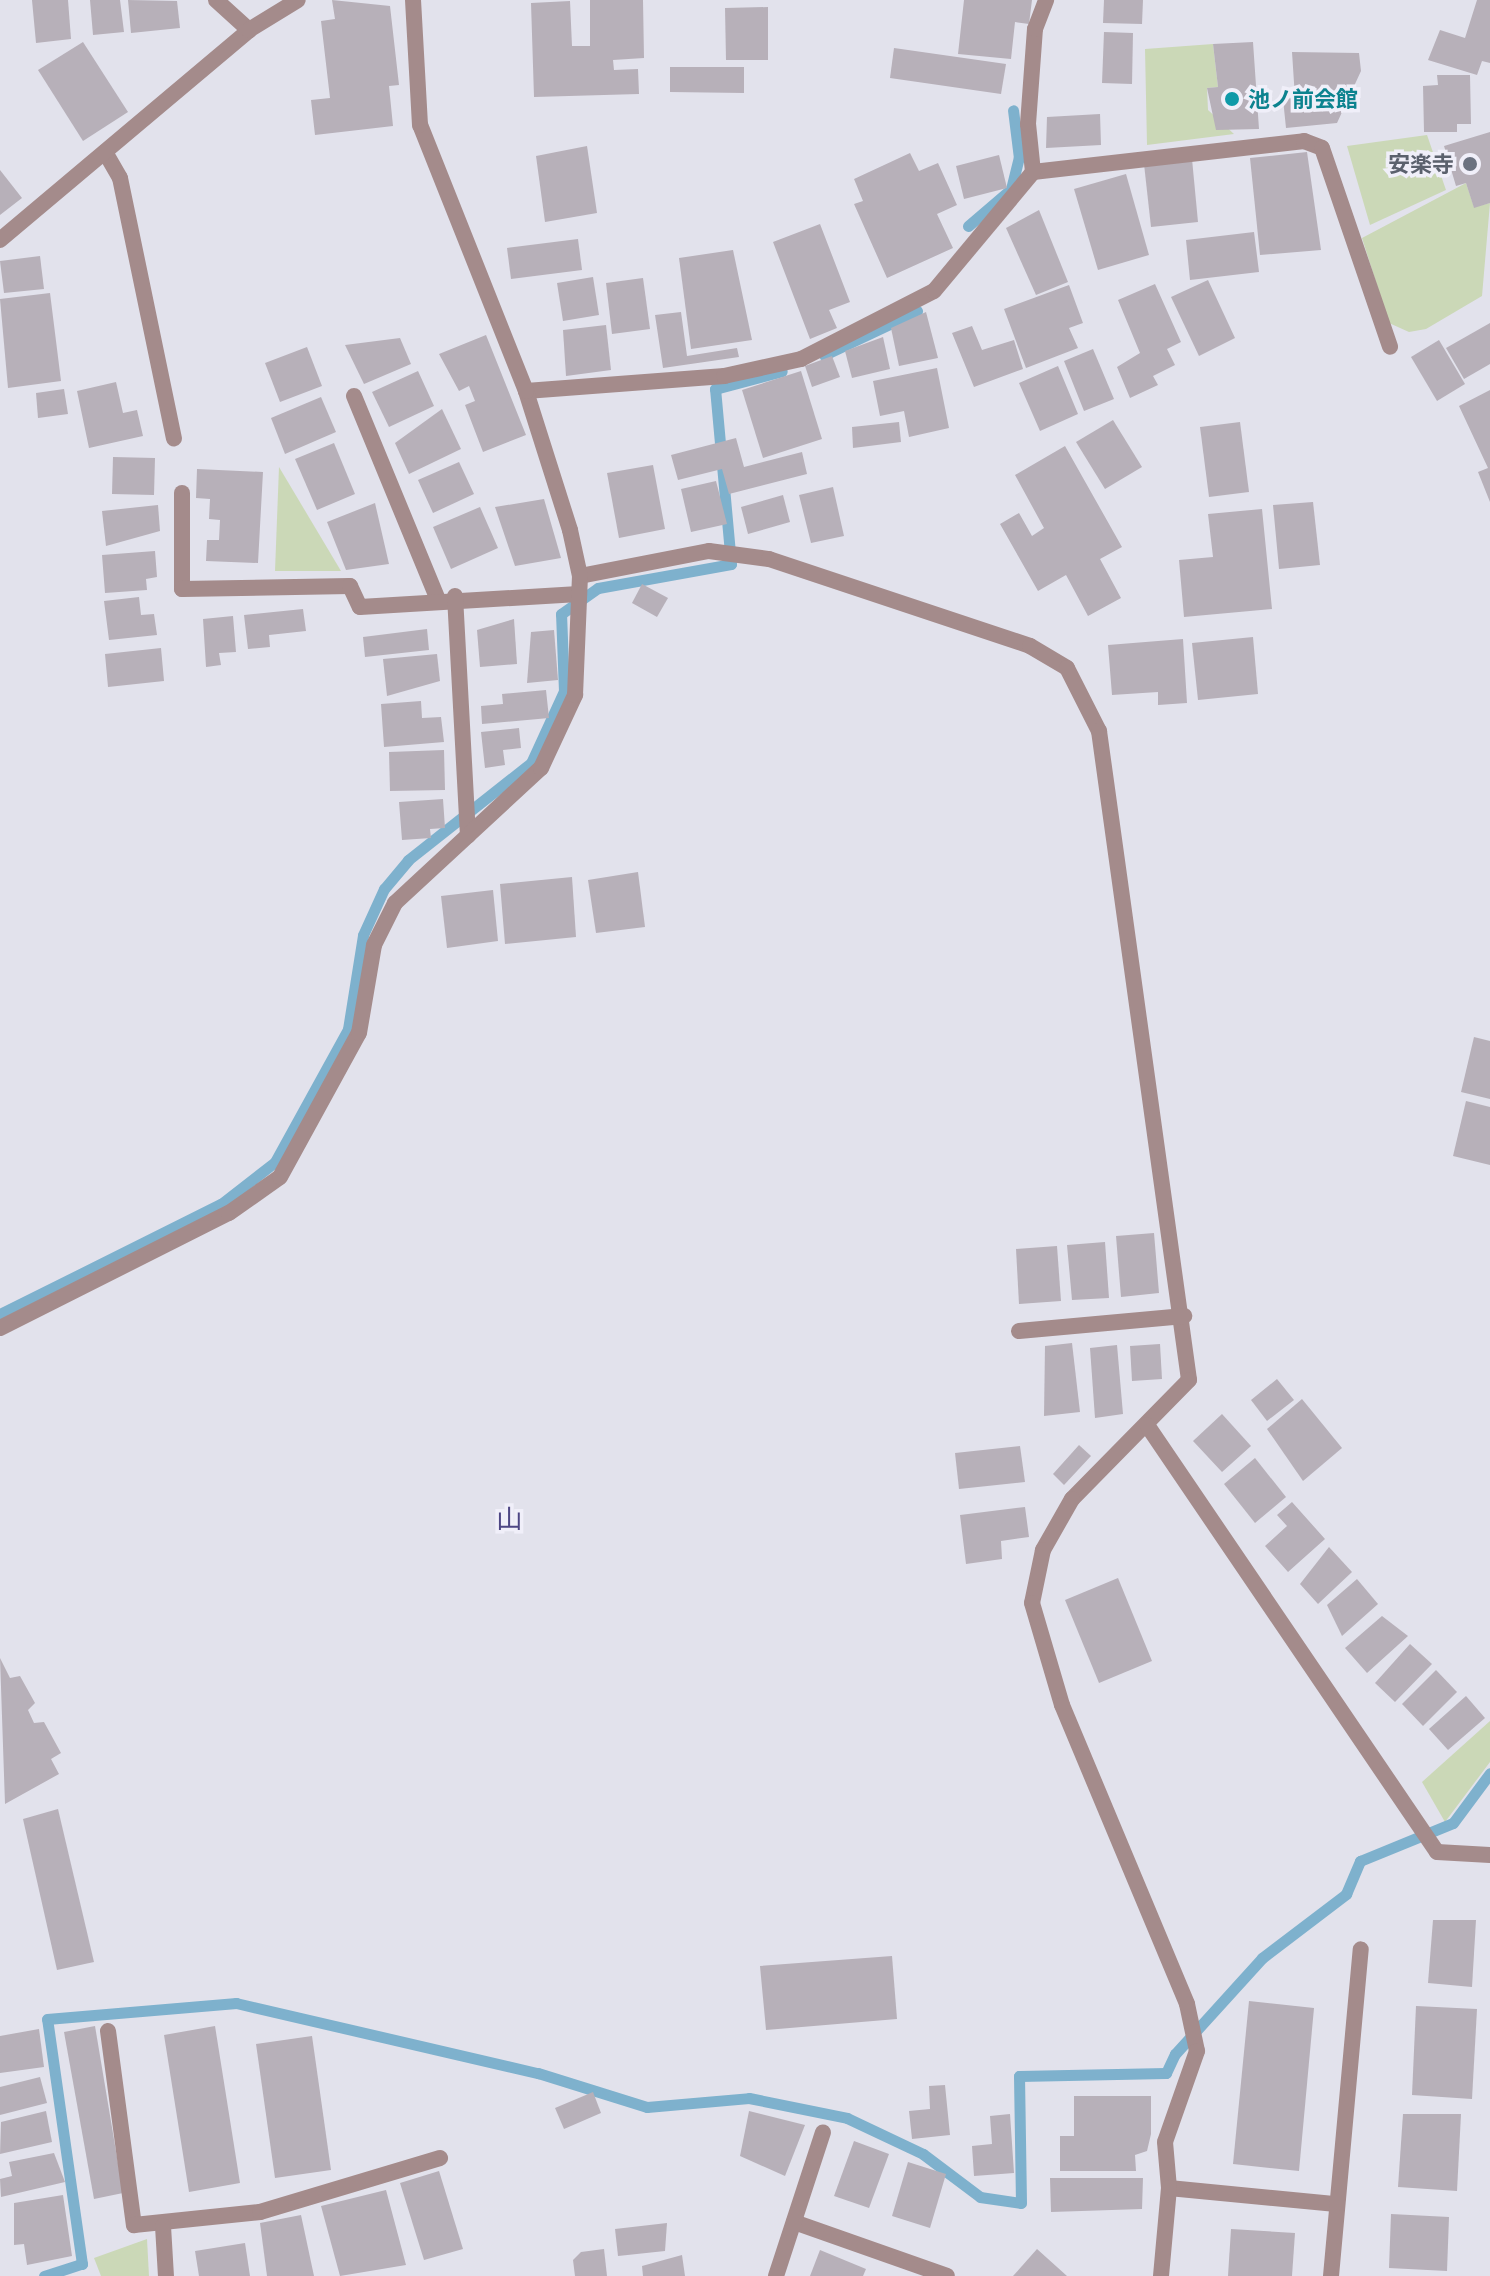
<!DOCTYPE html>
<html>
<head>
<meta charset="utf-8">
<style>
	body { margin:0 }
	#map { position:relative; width:1490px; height:2276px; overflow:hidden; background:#e2e2ec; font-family:"IBM Plex Sans","Noto Sans JP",sans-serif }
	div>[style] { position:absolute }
	.green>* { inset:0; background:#cbd8b7 }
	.stream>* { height:11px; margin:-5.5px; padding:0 5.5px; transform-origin:5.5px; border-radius:5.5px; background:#7eb1cd }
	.building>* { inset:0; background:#b7b0b9 }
	.service>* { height:16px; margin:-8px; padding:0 8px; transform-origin:8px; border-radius:8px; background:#a48b8b }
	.minor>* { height:16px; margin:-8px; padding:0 8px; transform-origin:8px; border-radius:8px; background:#a48b8b }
	.dots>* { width:22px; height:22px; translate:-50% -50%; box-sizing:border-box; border:4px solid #f0eff9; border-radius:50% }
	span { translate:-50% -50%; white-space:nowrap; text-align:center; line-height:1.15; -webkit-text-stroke:7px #f0eff9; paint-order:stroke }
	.culture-label { font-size:22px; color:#0d838f; font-weight:700 }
	.left { translate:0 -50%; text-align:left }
	.worship-label { font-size:22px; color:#5b616d; font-weight:700 }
	.right { translate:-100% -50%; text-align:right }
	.quarter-label { font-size:26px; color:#4d4684 }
</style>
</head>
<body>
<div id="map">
	<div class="green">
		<i style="clip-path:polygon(1213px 44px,1218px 87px,1207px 88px,1208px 110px,1234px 134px,1147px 145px,1145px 49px)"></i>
		<i style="clip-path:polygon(1427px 135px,1446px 190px,1370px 225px,1347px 146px)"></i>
		<i style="clip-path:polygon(1466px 183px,1474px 207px,1490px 203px,1482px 296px,1426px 329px,1409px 332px,1389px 323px,1362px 238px)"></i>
		<i style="clip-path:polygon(279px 467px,341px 571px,275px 571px)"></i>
		<i style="clip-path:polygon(1490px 1721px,1490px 1762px,1445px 1822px,1422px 1782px)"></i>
		<i style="clip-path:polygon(147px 2239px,149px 2276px,101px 2276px,94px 2258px)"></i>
	</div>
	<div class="stream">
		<i style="left:968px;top:226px;width:57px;rotate:-40.7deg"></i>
		<i style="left:1011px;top:189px;width:32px;rotate:-76deg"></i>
		<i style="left:1019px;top:158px;width:48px;rotate:-97.1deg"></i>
		<i style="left:824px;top:355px;width:103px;rotate:-25.3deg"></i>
		<i style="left:0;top:1314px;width:247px;rotate:-26.5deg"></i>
		<i style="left:221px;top:1204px;width:68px;rotate:-37.9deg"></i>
		<i style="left:275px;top:1162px;width:152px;rotate:-61.2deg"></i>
		<i style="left:348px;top:1029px;width:95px;rotate:-80.9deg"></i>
		<i style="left:363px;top:935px;width:51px;rotate:-65.5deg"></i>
		<i style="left:384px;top:889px;width:38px;rotate:-50deg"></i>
		<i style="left:408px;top:860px;width:157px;rotate:-38.3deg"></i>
		<i style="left:531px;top:763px;width:79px;rotate:-65.4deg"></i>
		<i style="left:564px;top:691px;width:77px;rotate:-92.2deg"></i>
		<i style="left:561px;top:614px;width:45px;rotate:-35.1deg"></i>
		<i style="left:598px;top:588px;width:135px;rotate:-10.2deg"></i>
		<i style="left:731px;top:564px;width:176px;rotate:-95.2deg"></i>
		<i style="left:715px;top:389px;width:69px;rotate:-15deg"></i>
		<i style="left:44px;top:2276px;width:40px;rotate:-18deg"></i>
		<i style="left:82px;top:2264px;width:247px;rotate:-98.1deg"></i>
		<i style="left:47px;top:2019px;width:190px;rotate:-4.8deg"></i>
		<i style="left:236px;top:2003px;width:310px;rotate:13.1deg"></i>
		<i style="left:538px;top:2073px;width:114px;rotate:17.3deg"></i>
		<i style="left:647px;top:2107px;width:102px;rotate:-5deg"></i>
		<i style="left:749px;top:2098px;width:100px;rotate:11.5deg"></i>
		<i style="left:847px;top:2118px;width:84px;rotate:25.3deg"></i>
		<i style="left:923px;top:2154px;width:71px;rotate:37deg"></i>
		<i style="left:980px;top:2197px;width:41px;rotate:8.3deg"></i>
		<i style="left:1021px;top:2203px;width:127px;rotate:-90.9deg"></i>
		<i style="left:1019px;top:2076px;width:147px;rotate:-1.2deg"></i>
		<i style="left:1166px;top:2073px;width:21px;rotate:-65deg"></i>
		<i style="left:1175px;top:2054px;width:130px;rotate:-47.8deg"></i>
		<i style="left:1262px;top:1958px;width:106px;rotate:-37.3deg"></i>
		<i style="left:1346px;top:1894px;width:36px;rotate:-67deg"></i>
		<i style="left:1360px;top:1861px;width:100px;rotate:-22.2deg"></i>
		<i style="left:1453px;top:1823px;width:62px;rotate:-53.5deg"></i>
	</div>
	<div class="building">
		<i style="clip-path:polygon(32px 0,68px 0,71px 39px,36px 43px)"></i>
		<i style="clip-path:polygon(90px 0,120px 0,124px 32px,93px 35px)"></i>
		<i style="clip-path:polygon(128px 0,177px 1px,180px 28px,131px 33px)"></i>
		<i style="clip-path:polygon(332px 0,390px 6px,399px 85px,389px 86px,393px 126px,315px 135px,311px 100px,330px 98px,321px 21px,335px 19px)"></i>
		<i style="clip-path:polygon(590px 0,643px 0,644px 58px,613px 60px,614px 70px,638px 69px,639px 94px,534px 97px,531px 3px,570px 1px,572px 46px,590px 46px)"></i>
		<i style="clip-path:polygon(964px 0,1032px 0,1029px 24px,1015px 22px,1011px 59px,958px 54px)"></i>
		<i style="clip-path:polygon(1104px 0,1143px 0,1142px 24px,1103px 23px)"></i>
		<i style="clip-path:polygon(1477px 0,1490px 0,1490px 63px,1482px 61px,1477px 75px,1428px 60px,1440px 30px,1465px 38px)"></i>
		<i style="clip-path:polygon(768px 7px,768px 60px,726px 60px,725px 8px)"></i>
		<i style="clip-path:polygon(1104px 32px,1133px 33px,1132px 84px,1102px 83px)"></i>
		<i style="clip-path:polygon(83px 42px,128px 112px,83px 141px,38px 70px)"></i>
		<i style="clip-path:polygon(1253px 42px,1259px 129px,1216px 130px,1207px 88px,1218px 87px,1213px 44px)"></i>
		<i style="clip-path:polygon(894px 48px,1006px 64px,1001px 94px,890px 78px)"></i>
		<i style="clip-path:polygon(1292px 52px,1359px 53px,1361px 71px,1337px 123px,1286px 128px,1283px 99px,1295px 98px)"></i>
		<i style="clip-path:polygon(670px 67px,744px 67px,744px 93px,670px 92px)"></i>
		<i style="clip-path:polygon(1437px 75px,1470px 75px,1471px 124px,1457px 124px,1457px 132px,1424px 132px,1423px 86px,1438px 85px)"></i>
		<i style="clip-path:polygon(1100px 114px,1101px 145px,1046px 148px,1047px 117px)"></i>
		<i style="clip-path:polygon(1490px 132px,1490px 203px,1474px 208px,1466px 183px,1456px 186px,1444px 146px)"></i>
		<i style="clip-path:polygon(587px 146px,597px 213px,545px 222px,536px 156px)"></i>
		<i style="clip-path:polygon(1307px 152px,1321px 250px,1260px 255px,1250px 158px)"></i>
		<i style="clip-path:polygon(910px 153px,919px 171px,938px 163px,957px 205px,937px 214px,953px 248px,887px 278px,854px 204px,863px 201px,854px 179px)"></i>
		<i style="clip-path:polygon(999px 155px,1007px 188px,964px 199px,956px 166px)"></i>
		<i style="clip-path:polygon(1192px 159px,1198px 222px,1151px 227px,1144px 164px)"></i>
		<i style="clip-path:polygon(0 170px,22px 198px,0 215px)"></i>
		<i style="clip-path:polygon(1126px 174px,1149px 255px,1098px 270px,1074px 189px)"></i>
		<i style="clip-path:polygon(1039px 210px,1068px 282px,1036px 295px,1006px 228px)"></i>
		<i style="clip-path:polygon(820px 224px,850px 302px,829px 310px,837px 328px,810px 339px,773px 242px)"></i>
		<i style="clip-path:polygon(1254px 232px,1259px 272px,1190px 280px,1186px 240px)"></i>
		<i style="clip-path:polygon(578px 239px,582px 270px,511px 279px,507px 248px)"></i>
		<i style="clip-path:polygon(733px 250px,752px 340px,691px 349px,679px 258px)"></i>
		<i style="clip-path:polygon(40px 256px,44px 289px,4px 293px,0 261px)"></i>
		<i style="clip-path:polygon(593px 277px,599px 315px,563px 321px,557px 283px)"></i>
		<i style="clip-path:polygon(643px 278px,650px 329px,612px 334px,606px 283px)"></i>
		<i style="clip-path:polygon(1208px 280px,1235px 338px,1199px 356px,1171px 297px)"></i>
		<i style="clip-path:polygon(1155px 284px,1181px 342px,1167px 349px,1175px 365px,1153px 376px,1158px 385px,1130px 398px,1117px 367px,1140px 353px,1118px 300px)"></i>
		<i style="clip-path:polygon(1069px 285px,1083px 323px,1069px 328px,1078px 348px,1026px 368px,1004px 309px)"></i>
		<i style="clip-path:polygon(50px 293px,61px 381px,8px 388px,0 299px)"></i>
		<i style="clip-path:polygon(681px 312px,687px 356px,737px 348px,739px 357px,663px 368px,655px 315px)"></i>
		<i style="clip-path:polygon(926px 312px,938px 358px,899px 366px,891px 328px)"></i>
		<i style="clip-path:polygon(1490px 323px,1490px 364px,1464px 379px,1446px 348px)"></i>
		<i style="clip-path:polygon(606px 325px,611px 370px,566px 376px,563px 330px)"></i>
		<i style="clip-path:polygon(972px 326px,982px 350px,1014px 340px,1023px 369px,974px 387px,952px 333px)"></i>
		<i style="clip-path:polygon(486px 335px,526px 435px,483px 452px,465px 405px,475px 401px,469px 386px,459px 391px,439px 354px)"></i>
		<i style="clip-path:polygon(883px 337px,890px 369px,852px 378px,845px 351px)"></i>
		<i style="clip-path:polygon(400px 338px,411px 364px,364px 384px,345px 345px)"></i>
		<i style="clip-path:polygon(1439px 340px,1465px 384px,1437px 401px,1411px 357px)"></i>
		<i style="clip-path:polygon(307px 347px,322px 386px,280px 402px,265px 363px)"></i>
		<i style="clip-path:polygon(1093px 349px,1114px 399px,1084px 411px,1064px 361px)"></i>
		<i style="clip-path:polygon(832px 356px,840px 377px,812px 387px,805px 366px)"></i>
		<i style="clip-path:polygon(1058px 366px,1078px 414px,1040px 431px,1019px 383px)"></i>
		<i style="clip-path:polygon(937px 368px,949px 428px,909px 437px,904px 411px,880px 416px,873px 381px)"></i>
		<i style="clip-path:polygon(418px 371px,434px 406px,389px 427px,372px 392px)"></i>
		<i style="clip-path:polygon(801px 371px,822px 439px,763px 458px,742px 390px)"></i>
		<i style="clip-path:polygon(116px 382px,123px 413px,137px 410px,143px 436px,89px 448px,77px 391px)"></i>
		<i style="clip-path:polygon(64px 389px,68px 414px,38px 418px,36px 393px)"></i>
		<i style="clip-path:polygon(1490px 390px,1490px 502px,1478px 472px,1488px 468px,1459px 406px)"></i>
		<i style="clip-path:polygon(321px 397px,336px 432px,285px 454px,271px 418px)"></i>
		<i style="clip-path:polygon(442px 409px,461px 449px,409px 474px,395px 443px)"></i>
		<i style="clip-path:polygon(1113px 420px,1142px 467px,1105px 489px,1076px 442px)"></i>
		<i style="clip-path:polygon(899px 422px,901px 442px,853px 448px,852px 427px)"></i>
		<i style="clip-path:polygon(1240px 422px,1249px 492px,1209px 497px,1200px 427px)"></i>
		<i style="clip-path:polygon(736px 438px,744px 467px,802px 452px,807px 474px,729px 494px,722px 469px,678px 480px,671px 455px)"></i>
		<i style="clip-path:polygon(334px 443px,355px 494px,317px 510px,295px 459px)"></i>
		<i style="clip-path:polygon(1065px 446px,1122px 547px,1100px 559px,1121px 598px,1088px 616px,1066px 575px,1038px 591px,1000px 524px,1019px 513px,1032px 536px,1044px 528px,1015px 475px)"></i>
		<i style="clip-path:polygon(113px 457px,155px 458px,154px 495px,112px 494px)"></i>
		<i style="clip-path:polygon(459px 462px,474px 494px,433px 513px,418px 480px)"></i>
		<i style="clip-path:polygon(653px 465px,665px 529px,619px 538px,607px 473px)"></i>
		<i style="clip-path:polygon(197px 469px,263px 472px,258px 563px,206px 561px,207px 540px,219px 540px,220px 520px,209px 519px,210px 499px,196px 498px)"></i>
		<i style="clip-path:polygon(716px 481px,727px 524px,691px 532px,681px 489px)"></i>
		<i style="clip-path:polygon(833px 487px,844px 536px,811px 543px,799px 495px)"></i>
		<i style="clip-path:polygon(783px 495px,790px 522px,748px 534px,741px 507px)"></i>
		<i style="clip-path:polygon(544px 499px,561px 558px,515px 566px,495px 507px)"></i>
		<i style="clip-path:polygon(1313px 502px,1320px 565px,1279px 569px,1273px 505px)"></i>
		<i style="clip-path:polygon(375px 503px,389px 564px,346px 570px,327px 522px)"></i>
		<i style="clip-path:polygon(158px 505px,160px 531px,106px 546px,102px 511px)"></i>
		<i style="clip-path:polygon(480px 507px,498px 548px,451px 569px,433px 527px)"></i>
		<i style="clip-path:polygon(1262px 509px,1272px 609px,1184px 617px,1179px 560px,1213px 557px,1208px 514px)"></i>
		<i style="clip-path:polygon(155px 551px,157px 577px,146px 579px,147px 590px,105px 593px,102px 555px)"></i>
		<i style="clip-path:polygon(642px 584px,668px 598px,657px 617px,632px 603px)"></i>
		<i style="clip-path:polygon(139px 597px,141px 615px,154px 614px,157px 635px,109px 640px,104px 601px)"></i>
		<i style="clip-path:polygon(303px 609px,306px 631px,269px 635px,270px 647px,248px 649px,244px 615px)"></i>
		<i style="clip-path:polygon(233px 616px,236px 652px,219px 653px,221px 665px,206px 667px,203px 619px)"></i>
		<i style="clip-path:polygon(514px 619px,517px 664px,480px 667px,477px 630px)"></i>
		<i style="clip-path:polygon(427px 629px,429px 650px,365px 657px,363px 637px)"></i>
		<i style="clip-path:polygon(554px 630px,558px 680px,527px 683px,531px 632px)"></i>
		<i style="clip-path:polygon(1253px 637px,1258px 694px,1198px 700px,1192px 643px)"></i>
		<i style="clip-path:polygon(1183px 639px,1187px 703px,1158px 705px,1158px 692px,1112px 695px,1108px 645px)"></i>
		<i style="clip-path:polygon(161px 648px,164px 681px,108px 687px,105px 654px)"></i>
		<i style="clip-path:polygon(437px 654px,440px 681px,387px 696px,383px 659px)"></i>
		<i style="clip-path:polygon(546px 690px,549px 718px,482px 724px,481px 706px,503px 704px,502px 694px)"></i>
		<i style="clip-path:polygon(421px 701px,422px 718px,441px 717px,444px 742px,384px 747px,381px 704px)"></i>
		<i style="clip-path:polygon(519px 728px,521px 748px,503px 750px,505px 765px,485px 768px,481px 732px)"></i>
		<i style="clip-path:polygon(444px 750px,445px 790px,390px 791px,389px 752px)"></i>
		<i style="clip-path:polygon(443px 799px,445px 828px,430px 829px,431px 838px,402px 840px,399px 802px)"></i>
		<i style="clip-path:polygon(638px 872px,645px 927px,596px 933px,588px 880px)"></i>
		<i style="clip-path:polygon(572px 877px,576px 937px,505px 944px,500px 884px)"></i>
		<i style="clip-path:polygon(493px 890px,498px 941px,447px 948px,441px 896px)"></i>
		<i style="clip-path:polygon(1474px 1037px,1490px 1041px,1490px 1099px,1461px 1092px)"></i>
		<i style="clip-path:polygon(1466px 1101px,1490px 1107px,1490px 1165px,1453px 1156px)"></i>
		<i style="clip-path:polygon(1154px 1233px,1159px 1293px,1121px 1297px,1116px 1236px)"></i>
		<i style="clip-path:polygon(1105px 1242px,1109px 1298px,1072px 1300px,1067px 1245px)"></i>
		<i style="clip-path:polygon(1057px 1246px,1061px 1301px,1019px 1304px,1016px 1249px)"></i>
		<i style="clip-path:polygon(1072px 1343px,1080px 1412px,1044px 1416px,1045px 1346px)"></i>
		<i style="clip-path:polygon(1160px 1344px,1162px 1379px,1132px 1381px,1130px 1346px)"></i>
		<i style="clip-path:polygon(1117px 1345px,1123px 1414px,1095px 1418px,1090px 1348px)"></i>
		<i style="clip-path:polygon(1277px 1379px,1294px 1400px,1267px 1421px,1251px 1400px)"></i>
		<i style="clip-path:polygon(1302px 1399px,1342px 1448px,1303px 1481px,1267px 1429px)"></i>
		<i style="clip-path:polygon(1222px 1414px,1251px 1446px,1222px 1472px,1193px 1441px)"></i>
		<i style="clip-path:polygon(1079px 1445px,1091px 1456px,1064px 1485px,1053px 1474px)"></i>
		<i style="clip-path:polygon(1020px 1446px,1025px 1482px,959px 1489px,955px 1453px)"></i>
		<i style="clip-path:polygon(1255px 1458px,1286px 1497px,1255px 1523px,1224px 1484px)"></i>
		<i style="clip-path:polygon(1292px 1502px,1325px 1539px,1288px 1572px,1265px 1546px,1287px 1526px,1277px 1515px)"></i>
		<i style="clip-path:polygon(1025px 1507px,1029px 1537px,1001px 1541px,1002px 1559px,966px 1564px,960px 1515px)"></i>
		<i style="clip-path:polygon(1329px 1547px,1352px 1572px,1318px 1604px,1300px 1584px)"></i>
		<i style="clip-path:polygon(1118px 1578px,1152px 1661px,1099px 1683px,1065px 1600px)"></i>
		<i style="clip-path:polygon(1357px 1579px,1378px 1604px,1342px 1636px,1327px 1605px)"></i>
		<i style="clip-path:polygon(1382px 1616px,1408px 1636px,1367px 1673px,1345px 1648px)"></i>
		<i style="clip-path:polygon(1410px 1644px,1432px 1664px,1395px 1702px,1375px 1683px)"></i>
		<i style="clip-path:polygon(0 1658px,10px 1678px,20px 1676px,35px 1703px,28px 1710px,34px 1723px,44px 1722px,61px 1753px,51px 1759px,59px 1774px,5px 1804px)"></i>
		<i style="clip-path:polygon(1436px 1670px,1457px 1692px,1423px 1726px,1402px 1704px)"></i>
		<i style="clip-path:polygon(1466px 1696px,1485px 1718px,1448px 1750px,1429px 1729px)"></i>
		<i style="clip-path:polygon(58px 1809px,94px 1962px,57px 1970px,23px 1819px)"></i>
		<i style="clip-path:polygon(1433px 1920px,1476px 1920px,1472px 1987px,1428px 1983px)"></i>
		<i style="clip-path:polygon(892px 1956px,897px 2019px,766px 2030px,760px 1966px)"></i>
		<i style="clip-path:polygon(1249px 2001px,1314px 2008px,1299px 2171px,1233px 2164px)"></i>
		<i style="clip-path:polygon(1416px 2006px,1477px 2009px,1472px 2099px,1412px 2095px)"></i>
		<i style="clip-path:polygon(95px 2026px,123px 2193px,94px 2199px,64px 2032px)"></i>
		<i style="clip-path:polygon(215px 2026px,240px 2183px,189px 2192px,164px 2035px)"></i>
		<i style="clip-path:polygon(39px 2029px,44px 2067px,0 2073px,0 2036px)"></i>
		<i style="clip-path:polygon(312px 2036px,331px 2170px,275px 2178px,256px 2044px)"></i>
		<i style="clip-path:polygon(40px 2077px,47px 2103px,0 2115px,0 2087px)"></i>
		<i style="clip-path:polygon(945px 2085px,950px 2135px,912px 2139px,909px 2111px,930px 2109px,929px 2086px)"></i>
		<i style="clip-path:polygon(593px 2092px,601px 2113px,564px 2129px,555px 2108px)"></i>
		<i style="clip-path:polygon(1074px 2096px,1151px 2096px,1151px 2134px,1147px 2151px,1135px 2155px,1136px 2171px,1060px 2171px,1060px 2136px,1074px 2136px)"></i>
		<i style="clip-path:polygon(46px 2111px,52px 2142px,0 2154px,1px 2122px)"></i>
		<i style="clip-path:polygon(749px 2111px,805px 2125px,785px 2176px,740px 2156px)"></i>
		<i style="clip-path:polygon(1010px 2114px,1014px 2173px,974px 2176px,972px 2146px,992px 2144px,990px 2116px)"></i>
		<i style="clip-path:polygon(1403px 2114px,1461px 2114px,1457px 2191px,1398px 2187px)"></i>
		<i style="clip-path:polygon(854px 2141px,889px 2154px,869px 2208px,834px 2196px)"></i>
		<i style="clip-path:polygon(54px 2153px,65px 2182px,1px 2197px,0 2179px,12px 2176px,9px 2162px)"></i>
		<i style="clip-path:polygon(908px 2162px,946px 2174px,930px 2228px,892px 2216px)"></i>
		<i style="clip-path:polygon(439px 2171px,463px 2249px,424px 2260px,400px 2183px)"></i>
		<i style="clip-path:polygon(1050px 2178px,1143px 2178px,1142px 2209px,1051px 2212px)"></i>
		<i style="clip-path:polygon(386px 2190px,406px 2265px,340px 2276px,321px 2206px)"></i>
		<i style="clip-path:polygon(63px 2195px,72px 2256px,27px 2265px,24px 2244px,14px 2245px,14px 2203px)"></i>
		<i style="clip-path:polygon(1391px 2214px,1449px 2217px,1447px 2271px,1389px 2268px)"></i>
		<i style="clip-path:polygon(301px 2215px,314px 2276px,267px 2276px,260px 2223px)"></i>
		<i style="clip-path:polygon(667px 2223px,665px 2251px,618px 2256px,615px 2229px)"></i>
		<i style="clip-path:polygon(1231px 2229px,1295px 2233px,1292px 2276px,1228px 2276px)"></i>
		<i style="clip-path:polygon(245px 2243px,250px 2276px,199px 2276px,195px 2251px)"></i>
		<i style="clip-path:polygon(604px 2249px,607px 2276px,575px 2276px,573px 2260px,581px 2252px)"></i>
		<i style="clip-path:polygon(1037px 2249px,1067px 2276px,1013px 2276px)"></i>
		<i style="clip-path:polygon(820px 2250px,866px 2269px,863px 2276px,810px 2276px)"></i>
		<i style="clip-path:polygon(682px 2255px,685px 2276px,643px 2276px,642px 2266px)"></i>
	</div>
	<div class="service">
		<i style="left:1169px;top:2188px;width:168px;rotate:5.5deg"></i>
		<i style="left:1331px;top:2276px;width:328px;rotate:-84.8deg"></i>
	</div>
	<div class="minor">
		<i style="left:216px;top:0;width:45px;rotate:42.3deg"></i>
		<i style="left:105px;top:152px;width:30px;rotate:60deg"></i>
		<i style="left:120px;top:178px;width:266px;rotate:78.3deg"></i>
		<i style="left:1033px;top:172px;width:273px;rotate:-6.5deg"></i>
		<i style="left:1304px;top:141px;width:19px;rotate:21deg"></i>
		<i style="left:1322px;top:148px;width:210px;rotate:71.1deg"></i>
		<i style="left:0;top:240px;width:326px;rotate:-40.1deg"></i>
		<i style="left:249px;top:30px;width:57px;rotate:-31.5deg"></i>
		<i style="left:526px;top:391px;width:199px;rotate:-4.3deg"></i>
		<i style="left:724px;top:376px;width:79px;rotate:-12.4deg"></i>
		<i style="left:801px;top:359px;width:149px;rotate:-27.1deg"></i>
		<i style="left:934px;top:291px;width:155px;rotate:-50.2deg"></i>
		<i style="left:1033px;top:172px;width:48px;rotate:-95.9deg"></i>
		<i style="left:1028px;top:124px;width:95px;rotate:-85.8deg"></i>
		<i style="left:1035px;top:29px;width:31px;rotate:-69deg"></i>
		<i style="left:354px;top:396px;width:217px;rotate:67.6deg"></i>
		<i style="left:182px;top:493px;width:96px;rotate:90deg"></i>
		<i style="left:182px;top:589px;width:168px;rotate:-1deg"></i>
		<i style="left:350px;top:586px;width:23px;rotate:65deg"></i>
		<i style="left:360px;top:607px;width:219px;rotate:-3.4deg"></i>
		<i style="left:580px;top:576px;width:131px;rotate:-11deg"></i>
		<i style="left:709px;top:551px;width:61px;rotate:7.6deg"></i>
		<i style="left:769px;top:559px;width:275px;rotate:18.4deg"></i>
		<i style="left:1030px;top:646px;width:43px;rotate:30.7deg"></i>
		<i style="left:1067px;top:668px;width:71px;rotate:63.1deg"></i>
		<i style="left:1099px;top:731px;width:655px;rotate:82.1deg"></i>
		<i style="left:1189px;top:1380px;width:167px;rotate:134.5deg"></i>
		<i style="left:1072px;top:1499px;width:59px;rotate:119.6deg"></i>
		<i style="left:1043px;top:1550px;width:54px;rotate:101.7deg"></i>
		<i style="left:1032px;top:1603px;width:106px;rotate:73.6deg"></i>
		<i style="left:1062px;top:1705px;width:324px;rotate:67.3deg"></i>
		<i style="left:1187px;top:2004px;width:48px;rotate:78deg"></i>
		<i style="left:1197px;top:2051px;width:96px;rotate:109.4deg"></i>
		<i style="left:1165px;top:2142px;width:46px;rotate:85deg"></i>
		<i style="left:1169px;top:2188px;width:88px;rotate:95.2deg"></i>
		<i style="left:455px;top:596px;width:240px;rotate:86.9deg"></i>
		<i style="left:0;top:1328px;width:256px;rotate:-26.7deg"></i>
		<i style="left:229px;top:1213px;width:62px;rotate:-35.2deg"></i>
		<i style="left:280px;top:1177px;width:164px;rotate:-61.3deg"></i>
		<i style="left:359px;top:1033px;width:89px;rotate:-80.3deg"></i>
		<i style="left:374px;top:945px;width:47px;rotate:-63.4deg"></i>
		<i style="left:395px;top:903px;width:199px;rotate:-42.8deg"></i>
		<i style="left:541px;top:768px;width:81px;rotate:-65deg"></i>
		<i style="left:575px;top:695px;width:119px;rotate:-87.6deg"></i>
		<i style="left:580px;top:576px;width:47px;rotate:-102.3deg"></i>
		<i style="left:570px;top:530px;width:146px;rotate:-107.6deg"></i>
		<i style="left:526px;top:391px;width:286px;rotate:-111.7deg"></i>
		<i style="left:420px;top:125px;width:125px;rotate:-93.2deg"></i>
		<i style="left:1019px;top:1331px;width:166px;rotate:-5.2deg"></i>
		<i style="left:1147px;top:1425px;width:516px;rotate:55.82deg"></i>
		<i style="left:1437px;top:1852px;width:53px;rotate:3.2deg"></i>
		<i style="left:108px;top:2031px;width:196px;rotate:82.4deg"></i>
		<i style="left:134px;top:2225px;width:127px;rotate:-5.9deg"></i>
		<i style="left:260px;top:2212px;width:188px;rotate:-16.7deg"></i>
		<i style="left:794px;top:2222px;width:162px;rotate:19.4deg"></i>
		<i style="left:163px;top:2226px;width:50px;rotate:86.6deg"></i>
		<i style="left:776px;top:2276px;width:151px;rotate:-71.9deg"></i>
	</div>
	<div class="dots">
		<i style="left:1232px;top:99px;background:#0f9aa8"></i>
		<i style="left:1470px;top:164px;background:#6b7280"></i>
	</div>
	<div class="culture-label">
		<span class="left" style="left:1248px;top:99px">池ノ前会館</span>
	</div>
	<div class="worship-label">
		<span class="right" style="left:1454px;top:164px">安楽寺</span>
	</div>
	<div class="quarter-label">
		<span style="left:509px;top:1519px">山</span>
	</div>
</div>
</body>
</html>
